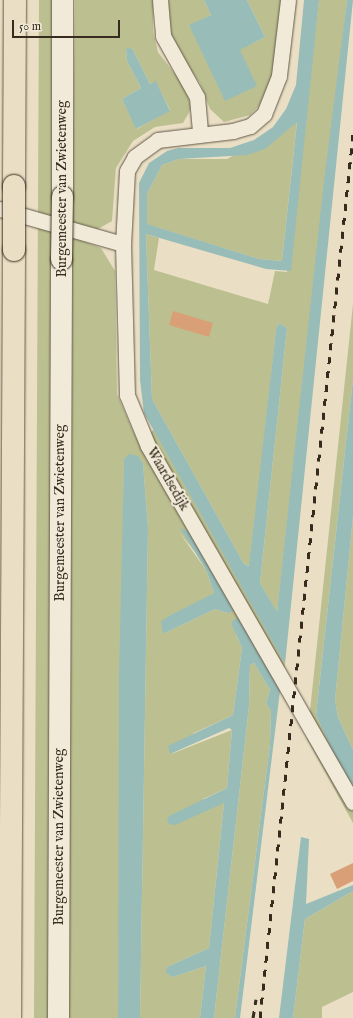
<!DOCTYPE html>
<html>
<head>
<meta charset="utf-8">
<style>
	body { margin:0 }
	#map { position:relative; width:353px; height:1018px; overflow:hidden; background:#eadfc4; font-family:"IM FELL English",serif }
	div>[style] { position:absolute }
	.green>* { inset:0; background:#bcc090 }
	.water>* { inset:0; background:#98bcb7 }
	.building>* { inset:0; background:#d99f77 }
	.roads { filter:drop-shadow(0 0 1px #635847) drop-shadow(0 0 1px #635847) }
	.street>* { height:15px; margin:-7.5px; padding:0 7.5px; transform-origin:7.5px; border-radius:7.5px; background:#f1ead9 }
	.secondary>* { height:21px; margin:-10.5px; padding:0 10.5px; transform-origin:10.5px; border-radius:10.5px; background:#f1ead9 }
	.highway>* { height:22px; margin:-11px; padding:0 11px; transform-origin:11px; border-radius:11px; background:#eadfc4 }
	.rail>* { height:3px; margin-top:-1.5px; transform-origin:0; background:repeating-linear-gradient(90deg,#362b1d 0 7px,transparent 0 14px) }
	.bridges { filter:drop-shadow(0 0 1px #362b1d) drop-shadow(0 0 1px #362b1d) }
	.secondary-bridge>* { height:21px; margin:-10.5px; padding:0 10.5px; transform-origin:10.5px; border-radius:10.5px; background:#f1ead9 }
	.highway-bridge>* { height:22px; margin:-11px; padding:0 11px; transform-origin:11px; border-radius:11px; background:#eadfc4 }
	span { translate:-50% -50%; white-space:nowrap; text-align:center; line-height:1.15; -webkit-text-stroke:4px #f1ead9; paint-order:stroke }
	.street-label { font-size:14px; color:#362b1d }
	.scale { position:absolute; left:12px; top:20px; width:108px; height:18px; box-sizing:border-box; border:2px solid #362b1d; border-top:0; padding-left:5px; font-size:12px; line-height:14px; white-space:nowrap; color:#362b1d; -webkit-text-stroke:3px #f1ead9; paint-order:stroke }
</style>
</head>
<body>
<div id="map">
	<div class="green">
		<i style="clip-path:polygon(39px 0,54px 0,49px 1018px,34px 1018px)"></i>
		<i style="clip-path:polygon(evenodd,75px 0,153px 0,153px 31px,158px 52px,187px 90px,191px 109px,183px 123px,155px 127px,133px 141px,116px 168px,112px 221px,98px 229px,72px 223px,75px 0,132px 48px,150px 84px,156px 82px,170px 110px,137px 129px,122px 99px,141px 88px,127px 61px,126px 50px,132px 48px)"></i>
		<i style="clip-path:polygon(169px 0,204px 0,211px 15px,189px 26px,239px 50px,265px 37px,247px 0,282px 0,273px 79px,259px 106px,250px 115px,224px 122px,210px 109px,200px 83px,175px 49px,169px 28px)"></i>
		<i style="clip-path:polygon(319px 0,347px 0,277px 613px,260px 583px,287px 328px,279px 323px,276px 331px,250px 566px,244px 564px,152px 399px,146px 234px,159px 238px,154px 270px,268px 304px,275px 271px,287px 272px)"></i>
		<i style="clip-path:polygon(297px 121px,282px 261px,259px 259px,146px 224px,147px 194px,162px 165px,179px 159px,227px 159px)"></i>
		<i style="clip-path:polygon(evenodd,72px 237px,101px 248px,115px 271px,117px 394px,132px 429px,140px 445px,154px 429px,285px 664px,280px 691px,243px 619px,236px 635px,242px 648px,233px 715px,194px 733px,171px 754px,232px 730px,227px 788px,203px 799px,224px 803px,209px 948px,167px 967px,173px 977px,206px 966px,200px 1018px,140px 1018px,148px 528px,143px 463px,124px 459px,118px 1018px,68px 1018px,72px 237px,179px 532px,229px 594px,228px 613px,215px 609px,163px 634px,192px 606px,214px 593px,206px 570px,179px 532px)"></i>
		<i style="clip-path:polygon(353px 304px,353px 379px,316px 715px,335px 757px,353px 786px,353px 823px,307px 739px)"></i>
		<i style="clip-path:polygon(353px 517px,353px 750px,338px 717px,335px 700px)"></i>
		<i style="clip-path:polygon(254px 663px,270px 690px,266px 703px,271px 711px,270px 744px,235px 1018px,214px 1018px,249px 706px,250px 665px)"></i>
		<i style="clip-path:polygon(353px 891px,353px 992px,322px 1007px,322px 1018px,293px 1018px,305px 919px)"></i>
	</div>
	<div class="water">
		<i style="clip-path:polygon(204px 0,247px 0,265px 37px,240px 50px,257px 86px,225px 101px,189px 25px,211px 15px)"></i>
		<i style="clip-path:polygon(evenodd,304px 0,319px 0,291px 271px,266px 269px,146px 234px,152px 399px,244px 564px,249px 566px,276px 330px,279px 323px,287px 328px,260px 583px,277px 612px,324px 181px,347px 0,353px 0,285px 664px,144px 413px,140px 380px,139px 183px,149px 163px,167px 151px,178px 148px,230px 148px,254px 140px,273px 127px,286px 109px,296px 85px,304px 0,297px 122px,282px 261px,259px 259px,147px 224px,147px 194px,162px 165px,179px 159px,247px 155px,265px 149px,297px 122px)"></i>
		<i style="clip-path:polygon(132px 48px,150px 84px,156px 81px,170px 111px,136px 129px,122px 99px,141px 88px,127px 61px,126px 49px)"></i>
		<i style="clip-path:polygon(353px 379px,353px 517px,335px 700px,338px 717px,353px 750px,353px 786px,335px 757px,316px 715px)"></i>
		<i style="clip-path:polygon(129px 454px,138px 456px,143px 463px,148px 528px,140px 1018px,118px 1018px,119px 674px,124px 459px)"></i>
		<i style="clip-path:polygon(180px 528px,192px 533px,235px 610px,228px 613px,215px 609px,163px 634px,161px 622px,167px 617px,214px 593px,206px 570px)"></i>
		<i style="clip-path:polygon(237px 617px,243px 619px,280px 691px,240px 1018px,235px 1018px,270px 744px,271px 711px,266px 703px,270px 690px,254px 663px,250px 665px,249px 706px,214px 1018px,200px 1018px,206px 966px,173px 977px,166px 973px,167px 967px,209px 948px,224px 803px,175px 825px,169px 824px,167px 820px,169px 816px,227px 788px,232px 730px,229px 728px,170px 754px,168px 746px,233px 715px,242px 648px,231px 623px)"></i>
		<i style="clip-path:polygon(301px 837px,309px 839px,306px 904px,353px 885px,353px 891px,305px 919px,293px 1018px,279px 1018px)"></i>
	</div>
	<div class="building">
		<i style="clip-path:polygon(173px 311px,213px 323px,209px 337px,169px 325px)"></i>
		<i style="clip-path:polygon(353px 863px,353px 881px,337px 889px,330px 874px)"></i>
	</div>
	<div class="roads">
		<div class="street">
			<i style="left:160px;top:0;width:36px;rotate:85deg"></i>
			<i style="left:163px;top:36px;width:70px;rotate:60.9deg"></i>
			<i style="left:197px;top:97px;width:37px;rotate:85deg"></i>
			<i style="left:288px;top:0;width:77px;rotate:96.8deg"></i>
			<i style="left:279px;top:76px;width:41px;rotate:111.5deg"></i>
			<i style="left:264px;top:114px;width:18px;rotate:139deg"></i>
			<i style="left:250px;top:126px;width:18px;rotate:164deg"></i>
			<i style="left:233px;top:131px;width:76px;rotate:173.2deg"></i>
			<i style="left:158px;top:140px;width:29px;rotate:144deg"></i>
			<i style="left:135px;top:157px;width:16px;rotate:120deg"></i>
			<i style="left:127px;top:171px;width:73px;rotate:93.1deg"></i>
			<i style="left:123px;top:244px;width:151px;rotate:88.5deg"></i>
			<i style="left:127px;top:395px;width:55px;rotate:67.6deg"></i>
			<i style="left:148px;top:446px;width:411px;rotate:60.1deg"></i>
			<i style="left:0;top:209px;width:128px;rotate:15.9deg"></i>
		</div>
		<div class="secondary">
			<i style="left:62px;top:196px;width:196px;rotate:-90deg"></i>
			<i style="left:58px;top:1018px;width:759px;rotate:-89.77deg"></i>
		</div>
		<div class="highway">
			<i style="left:14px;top:186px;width:186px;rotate:-89.7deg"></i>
			<i style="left:10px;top:1018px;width:768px;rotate:-89.7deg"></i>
		</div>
	</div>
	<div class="rail">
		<i style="left:253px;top:1018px;width:19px;rotate:-81deg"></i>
		<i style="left:260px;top:1018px;width:888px;rotate:-83.99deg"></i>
	</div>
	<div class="bridges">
		<div class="secondary-bridge">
			<i style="left:61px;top:259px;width:63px;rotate:-89.1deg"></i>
		</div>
		<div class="highway-bridge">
			<i style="left:14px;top:186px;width:64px;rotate:90deg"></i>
		</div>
	</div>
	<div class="street-label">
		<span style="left:62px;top:189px;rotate:-90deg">Burgemeester van Zwietenweg</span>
		<span style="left:168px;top:479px;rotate:60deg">Waardsedijk</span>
		<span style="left:60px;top:513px;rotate:-90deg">Burgemeester van Zwietenweg</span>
		<span style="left:59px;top:837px;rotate:-90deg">Burgemeester van Zwietenweg</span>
	</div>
	<div class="scale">50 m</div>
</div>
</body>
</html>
